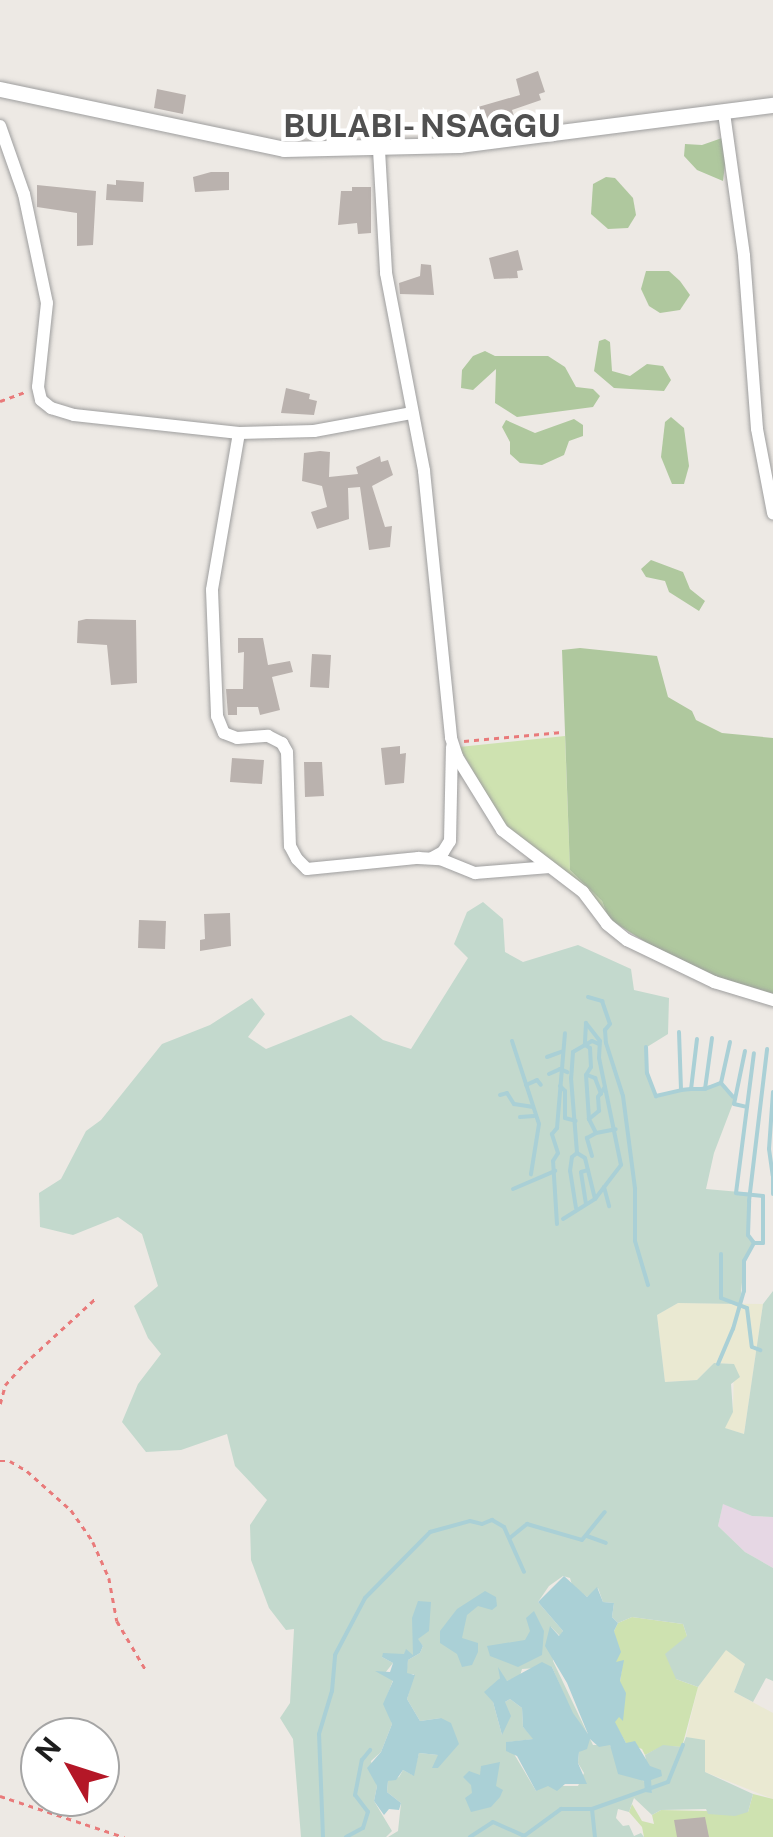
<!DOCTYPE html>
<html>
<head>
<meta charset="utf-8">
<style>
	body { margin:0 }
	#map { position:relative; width:773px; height:1837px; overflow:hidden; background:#ede9e4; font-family:"Public Sans",sans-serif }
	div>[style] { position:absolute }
	.industrial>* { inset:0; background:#e6d7e4 }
	.farmland>* { inset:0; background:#eae9d2 }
	.grass>* { inset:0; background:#cee2b0 }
	.forest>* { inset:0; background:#afc89e }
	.wetland>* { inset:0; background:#c3d9cd }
	.water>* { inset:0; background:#aad0d6 }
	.stream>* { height:4px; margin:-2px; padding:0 2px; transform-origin:2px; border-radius:2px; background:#aad0d6 }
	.building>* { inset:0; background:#bab2ae }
	.path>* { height:2.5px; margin-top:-1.25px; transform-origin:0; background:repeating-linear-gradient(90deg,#e97a7a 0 5px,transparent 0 10px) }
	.roads { filter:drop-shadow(0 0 2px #9e9e9e) drop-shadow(0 0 2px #9e9e9e) }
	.minor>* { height:12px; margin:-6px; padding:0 6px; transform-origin:6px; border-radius:6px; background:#fff }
	.tertiary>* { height:15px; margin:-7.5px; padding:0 7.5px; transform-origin:7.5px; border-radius:7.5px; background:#fff }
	span { translate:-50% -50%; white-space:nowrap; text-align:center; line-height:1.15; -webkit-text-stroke:9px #fff; paint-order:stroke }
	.quarter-label { font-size:32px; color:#505050; font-weight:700 }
	.north { position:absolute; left:20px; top:1717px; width:100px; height:100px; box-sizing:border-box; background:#fff; border:2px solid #a5a5a5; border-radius:50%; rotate:309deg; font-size:28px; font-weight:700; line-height:40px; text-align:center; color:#1d1d1d }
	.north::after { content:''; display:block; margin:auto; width:35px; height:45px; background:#b41727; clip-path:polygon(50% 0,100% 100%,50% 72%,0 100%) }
</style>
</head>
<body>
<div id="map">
	<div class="industrial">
		<i style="clip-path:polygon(723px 1503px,752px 1516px,773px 1517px,773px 1568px,745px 1552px,718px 1526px)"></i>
	</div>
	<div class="farmland">
		<i style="clip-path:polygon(678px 1303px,763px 1304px,744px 1434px,724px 1428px,733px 1411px,734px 1364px,714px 1363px,697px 1380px,665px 1382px,657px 1315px)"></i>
		<i style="clip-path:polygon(726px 1649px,745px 1664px,734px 1692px,773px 1713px,773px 1799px,705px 1772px,705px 1741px,686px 1737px,698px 1687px)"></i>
	</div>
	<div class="grass">
		<i style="clip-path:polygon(565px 736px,570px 870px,602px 901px,609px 919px,508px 831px,459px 747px)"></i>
		<i style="clip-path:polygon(632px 1617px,683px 1624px,687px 1636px,676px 1679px,698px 1687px,682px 1747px,663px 1746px,645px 1755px,642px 1749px,626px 1743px,614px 1722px,623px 1661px,616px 1663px,614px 1631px,618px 1623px)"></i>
		<i style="clip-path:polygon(753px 1794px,773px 1799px,773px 1837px,644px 1837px,642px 1827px,629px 1812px,632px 1804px,642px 1821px,654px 1824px,652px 1815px,661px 1810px,748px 1812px)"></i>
	</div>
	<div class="forest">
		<i style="clip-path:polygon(722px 138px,727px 149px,723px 181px,697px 170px,684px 156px,685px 144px,702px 145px)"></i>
		<i style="clip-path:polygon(606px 177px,615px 178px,633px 198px,636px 215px,628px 228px,608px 229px,591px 214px,593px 184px)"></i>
		<i style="clip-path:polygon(646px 271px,669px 271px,680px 281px,690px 295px,680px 310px,660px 313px,649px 306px,641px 289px)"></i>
		<i style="clip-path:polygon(605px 339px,610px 342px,612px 371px,630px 376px,647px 364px,663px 366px,671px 380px,664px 391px,614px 388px,594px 371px,599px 341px)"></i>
		<i style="clip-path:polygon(485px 351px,495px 356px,548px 356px,565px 367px,576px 387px,593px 389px,600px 396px,593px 407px,517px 417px,495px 403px,496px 369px,473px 390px,461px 388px,462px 370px,473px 356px)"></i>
		<i style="clip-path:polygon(671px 417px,684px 428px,689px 466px,684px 484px,672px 484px,661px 457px,665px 422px)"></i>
		<i style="clip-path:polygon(574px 419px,583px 425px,583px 436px,569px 441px,564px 455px,542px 465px,520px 463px,510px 454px,510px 442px,502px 427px,506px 420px,535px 433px)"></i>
		<i style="clip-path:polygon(651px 560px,683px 572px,690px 589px,705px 601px,699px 611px,669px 592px,665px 581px,646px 577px,641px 569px)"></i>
		<i style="clip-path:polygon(580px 648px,657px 656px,668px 697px,692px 711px,696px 720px,722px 733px,773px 738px,773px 994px,733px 985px,647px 943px,609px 919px,602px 901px,570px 870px,562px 650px)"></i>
	</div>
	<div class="wetland">
		<i style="clip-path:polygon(evenodd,483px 902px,503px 919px,505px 952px,523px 962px,578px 945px,631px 969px,634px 990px,669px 998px,668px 1034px,647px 1047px,647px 1073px,656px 1096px,721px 1083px,735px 1098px,714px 1153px,706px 1189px,751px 1193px,748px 1234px,754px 1243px,744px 1261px,740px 1304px,678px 1303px,657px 1315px,665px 1382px,697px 1380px,714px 1363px,734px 1364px,740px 1377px,731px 1384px,733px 1412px,725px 1428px,744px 1434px,763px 1304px,773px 1291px,773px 1517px,752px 1516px,723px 1504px,718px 1526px,745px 1552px,773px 1568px,773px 1681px,766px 1678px,753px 1702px,734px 1692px,745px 1664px,726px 1650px,698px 1687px,676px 1679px,665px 1654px,687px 1636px,683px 1624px,632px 1617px,618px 1623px,612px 1617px,614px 1603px,603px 1602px,598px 1588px,587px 1597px,572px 1585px,570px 1578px,563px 1576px,549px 1586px,538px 1602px,563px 1631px,560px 1636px,551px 1627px,553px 1661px,593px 1745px,610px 1745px,618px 1764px,645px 1782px,652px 1793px,645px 1755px,663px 1745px,682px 1747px,686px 1737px,705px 1740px,705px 1772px,753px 1794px,748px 1812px,735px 1816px,708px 1814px,706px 1809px,661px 1810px,652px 1815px,634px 1798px,629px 1812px,618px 1809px,616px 1818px,623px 1826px,629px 1825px,634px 1836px,641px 1833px,644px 1837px,388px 1837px,398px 1831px,401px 1803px,387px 1792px,388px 1781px,399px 1777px,403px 1770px,413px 1775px,419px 1753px,438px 1755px,438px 1768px,441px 1718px,420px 1721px,407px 1699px,414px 1674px,406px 1674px,408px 1660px,420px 1653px,423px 1646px,417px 1639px,429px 1630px,427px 1618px,414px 1639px,413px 1656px,406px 1650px,405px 1654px,382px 1657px,393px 1663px,385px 1673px,393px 1680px,386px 1699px,392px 1724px,381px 1752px,371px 1761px,377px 1786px,374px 1801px,392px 1831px,386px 1837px,301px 1837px,293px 1739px,280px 1718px,290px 1703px,294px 1629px,286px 1630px,269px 1608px,251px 1560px,250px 1525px,267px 1500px,235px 1466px,227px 1434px,181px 1450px,146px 1452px,122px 1422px,138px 1384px,161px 1354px,148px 1338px,134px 1306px,158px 1286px,142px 1234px,118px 1217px,73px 1235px,40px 1227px,39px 1193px,61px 1179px,86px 1131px,101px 1120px,162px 1044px,210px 1025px,252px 998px,265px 1014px,248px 1037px,266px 1049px,351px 1015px,383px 1040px,411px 1049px,468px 958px,454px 944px,467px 912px,483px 902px,552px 1667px,572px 1713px,590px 1737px,579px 1752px,578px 1763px,584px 1773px,578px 1786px,542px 1786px,536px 1791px,507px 1742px,534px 1739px,523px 1727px,522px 1708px,510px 1699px,505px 1702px,502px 1735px,493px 1702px,494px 1687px,500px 1678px,507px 1681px,520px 1676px,522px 1669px,552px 1667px)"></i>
	</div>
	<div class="water">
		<i style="clip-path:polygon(564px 1576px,587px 1597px,597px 1587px,603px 1602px,614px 1603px,612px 1617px,618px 1623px,614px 1631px,621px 1652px,616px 1662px,624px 1660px,620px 1681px,626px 1693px,623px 1721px,619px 1717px,615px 1722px,626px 1743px,635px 1741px,650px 1766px,661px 1770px,662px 1776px,651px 1780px,652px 1793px,645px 1792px,644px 1781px,618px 1774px,610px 1745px,599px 1747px,590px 1739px,587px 1749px,579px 1752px,578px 1763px,587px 1784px,565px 1784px,557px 1791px,548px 1786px,536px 1791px,517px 1756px,506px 1751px,506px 1742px,533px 1739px,523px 1727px,522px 1708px,510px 1699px,505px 1702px,511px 1716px,502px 1735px,493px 1702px,484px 1692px,500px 1678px,498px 1667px,507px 1681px,542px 1662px,552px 1667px,573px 1713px,588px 1734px,567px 1683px,545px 1646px,550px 1626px,559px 1636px,563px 1631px,538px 1602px)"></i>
		<i style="clip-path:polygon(485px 1591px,496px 1597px,497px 1606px,492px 1610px,478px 1606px,467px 1615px,462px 1638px,478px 1643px,478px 1652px,472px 1665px,462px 1667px,457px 1654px,440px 1643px,440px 1631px,457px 1609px)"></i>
		<i style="clip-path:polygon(418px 1601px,431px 1602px,429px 1631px,418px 1639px,423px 1646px,420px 1653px,408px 1660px,407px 1673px,415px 1675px,407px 1699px,420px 1721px,441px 1718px,451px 1723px,459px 1744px,438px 1768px,432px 1768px,438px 1755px,419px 1753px,414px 1776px,403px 1770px,396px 1780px,388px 1781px,387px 1792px,401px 1803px,399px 1810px,389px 1809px,384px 1815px,374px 1801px,377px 1786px,367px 1768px,381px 1752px,392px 1724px,383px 1704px,393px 1681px,375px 1671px,390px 1672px,393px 1663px,382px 1657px,383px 1653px,404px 1654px,406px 1649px,413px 1655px,412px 1618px)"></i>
		<i style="clip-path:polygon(534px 1611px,544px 1631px,542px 1655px,518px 1667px,490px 1656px,487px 1646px,525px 1640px,530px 1631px,526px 1618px)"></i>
		<i style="clip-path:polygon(500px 1762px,496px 1786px,503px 1790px,500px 1797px,491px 1807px,471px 1812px,465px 1798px,472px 1793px,471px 1785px,463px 1777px,469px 1771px,480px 1775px,481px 1766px)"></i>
	</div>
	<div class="stream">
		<i style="left:588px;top:997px;width:15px;rotate:16deg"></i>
		<i style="left:602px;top:1001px;width:24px;rotate:71deg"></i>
		<i style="left:610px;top:1024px;width:8px;rotate:130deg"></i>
		<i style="left:605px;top:1030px;width:13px;rotate:86deg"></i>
		<i style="left:606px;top:1043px;width:56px;rotate:72.2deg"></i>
		<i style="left:623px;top:1096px;width:94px;rotate:82.6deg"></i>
		<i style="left:635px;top:1189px;width:52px;rotate:90deg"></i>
		<i style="left:635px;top:1241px;width:46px;rotate:73.5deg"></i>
		<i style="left:586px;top:1023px;width:22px;rotate:93deg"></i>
		<i style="left:585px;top:1045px;width:14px;rotate:150deg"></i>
		<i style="left:573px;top:1052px;width:26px;rotate:94deg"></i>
		<i style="left:571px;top:1078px;width:75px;rotate:85.4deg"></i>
		<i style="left:577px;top:1153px;width:9px;rotate:32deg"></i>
		<i style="left:585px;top:1158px;width:42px;rotate:76.3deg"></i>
		<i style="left:679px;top:1032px;width:58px;rotate:88deg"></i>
		<i style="left:681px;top:1090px;width:10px;rotate:-6deg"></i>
		<i style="left:712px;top:1038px;width:51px;rotate:97.8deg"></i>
		<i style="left:705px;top:1089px;width:17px;rotate:-21deg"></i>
		<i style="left:697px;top:1039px;width:50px;rotate:96.8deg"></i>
		<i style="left:691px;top:1089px;width:14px"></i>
		<i style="left:512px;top:1041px;width:87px;rotate:72deg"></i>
		<i style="left:539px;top:1124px;width:51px;rotate:99.1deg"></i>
		<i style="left:730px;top:1042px;width:42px;rotate:102.4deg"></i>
		<i style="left:721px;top:1083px;width:18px;rotate:49deg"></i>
		<i style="left:646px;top:1047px;width:26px;rotate:88deg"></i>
		<i style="left:647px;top:1073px;width:25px;rotate:69deg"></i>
		<i style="left:656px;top:1096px;width:26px;rotate:-13deg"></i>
		<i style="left:745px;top:1051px;width:54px;rotate:101.7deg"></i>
		<i style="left:734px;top:1104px;width:13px;rotate:13deg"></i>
		<i style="left:547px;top:1057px;width:15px;rotate:-20deg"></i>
		<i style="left:549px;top:1074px;width:12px;rotate:-24deg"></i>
		<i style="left:560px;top:1069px;width:8px;rotate:23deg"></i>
		<i style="left:587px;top:1075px;width:9px;rotate:21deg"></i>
		<i style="left:595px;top:1078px;width:17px;rotate:69deg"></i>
		<i style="left:526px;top:1085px;width:12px;rotate:-24deg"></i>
		<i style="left:537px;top:1080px;width:6px;rotate:51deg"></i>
		<i style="left:560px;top:1086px;width:7px;rotate:45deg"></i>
		<i style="left:565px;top:1091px;width:27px;rotate:90deg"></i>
		<i style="left:565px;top:1118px;width:11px;rotate:15deg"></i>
		<i style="left:773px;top:1092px;width:57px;rotate:94deg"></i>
		<i style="left:769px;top:1149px;width:27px;rotate:82deg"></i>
		<i style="left:500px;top:1095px;width:7px;rotate:-16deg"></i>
		<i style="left:507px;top:1093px;width:13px;rotate:58deg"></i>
		<i style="left:514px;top:1104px;width:18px;rotate:9deg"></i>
		<i style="left:520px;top:1117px;width:14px;rotate:-4deg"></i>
		<i style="left:589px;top:1119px;width:13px;rotate:-39deg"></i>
		<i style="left:599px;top:1111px;width:14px;rotate:-94deg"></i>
		<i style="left:598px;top:1097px;width:12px;rotate:-55deg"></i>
		<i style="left:596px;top:1133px;width:20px;rotate:-11deg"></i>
		<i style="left:592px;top:1156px;width:19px;rotate:-106deg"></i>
		<i style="left:587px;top:1138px;width:10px;rotate:-29deg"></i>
		<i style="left:596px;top:1133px;width:16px;rotate:-117deg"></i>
		<i style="left:589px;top:1119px;width:44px;rotate:-93.9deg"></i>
		<i style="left:586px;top:1075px;width:9px;rotate:-58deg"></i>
		<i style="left:591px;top:1067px;width:19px;rotate:-93deg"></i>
		<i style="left:590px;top:1048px;width:6px;rotate:-149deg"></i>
		<i style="left:585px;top:1045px;width:8px;rotate:-30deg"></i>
		<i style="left:592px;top:1041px;width:8px;rotate:23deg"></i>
		<i style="left:773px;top:1176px;width:18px;rotate:90deg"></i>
		<i style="left:604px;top:1187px;width:20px;rotate:75deg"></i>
		<i style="left:513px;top:1189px;width:46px;rotate:-23.2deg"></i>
		<i style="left:586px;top:1204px;width:32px;rotate:-99deg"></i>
		<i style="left:581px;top:1172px;width:7px;rotate:-16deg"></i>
		<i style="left:576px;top:1208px;width:37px;rotate:-99deg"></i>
		<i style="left:570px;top:1171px;width:14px;rotate:-82deg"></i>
		<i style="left:572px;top:1157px;width:6px;rotate:-39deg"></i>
		<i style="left:563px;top:1219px;width:38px;rotate:-32deg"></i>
		<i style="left:595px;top:1199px;width:43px;rotate:-52.6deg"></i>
		<i style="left:621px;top:1165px;width:109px;rotate:-101.6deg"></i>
		<i style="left:599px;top:1058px;width:17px;rotate:-87deg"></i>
		<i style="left:600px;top:1041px;width:23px;rotate:-128deg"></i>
		<i style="left:557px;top:1224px;width:63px;rotate:-93.6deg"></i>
		<i style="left:553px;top:1161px;width:9px;rotate:-58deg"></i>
		<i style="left:558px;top:1153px;width:20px;rotate:-108deg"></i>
		<i style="left:552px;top:1134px;width:8px;rotate:-50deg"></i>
		<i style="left:557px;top:1128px;width:95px;rotate:-85.2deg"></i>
		<i style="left:754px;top:1243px;width:9px"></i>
		<i style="left:763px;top:1243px;width:47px;rotate:-90deg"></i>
		<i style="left:763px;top:1196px;width:27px;rotate:-174deg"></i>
		<i style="left:736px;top:1193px;width:141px;rotate:-82.7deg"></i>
		<i style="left:721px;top:1254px;width:44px;rotate:90deg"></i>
		<i style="left:721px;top:1298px;width:28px;rotate:21deg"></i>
		<i style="left:747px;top:1308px;width:39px;rotate:83deg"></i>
		<i style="left:752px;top:1347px;width:9px;rotate:21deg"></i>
		<i style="left:718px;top:1364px;width:38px;rotate:-67deg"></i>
		<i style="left:733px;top:1329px;width:40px;rotate:-74deg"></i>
		<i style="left:744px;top:1291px;width:30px;rotate:-90deg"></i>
		<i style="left:744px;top:1261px;width:21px;rotate:-61deg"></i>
		<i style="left:754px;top:1243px;width:10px;rotate:-127deg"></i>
		<i style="left:748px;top:1235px;width:34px;rotate:-88deg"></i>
		<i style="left:749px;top:1201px;width:153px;rotate:-83.2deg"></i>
		<i style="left:587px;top:1536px;width:20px;rotate:20deg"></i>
		<i style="left:511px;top:1537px;width:21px;rotate:-39deg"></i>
		<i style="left:527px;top:1524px;width:57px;rotate:16.2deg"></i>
		<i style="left:582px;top:1540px;width:36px;rotate:-51deg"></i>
		<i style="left:592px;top:1809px;width:28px;rotate:84deg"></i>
		<i style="left:323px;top:1837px;width:103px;rotate:-92.2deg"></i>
		<i style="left:319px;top:1734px;width:45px;rotate:-73.2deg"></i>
		<i style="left:332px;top:1691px;width:36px;rotate:-85deg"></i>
		<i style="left:335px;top:1655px;width:64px;rotate:-62.2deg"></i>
		<i style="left:365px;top:1598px;width:93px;rotate:-45.4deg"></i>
		<i style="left:430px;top:1532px;width:41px;rotate:-15.4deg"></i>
		<i style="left:470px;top:1521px;width:12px;rotate:14deg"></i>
		<i style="left:482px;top:1524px;width:11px;rotate:-22deg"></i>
		<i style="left:492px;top:1520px;width:14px;rotate:30deg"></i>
		<i style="left:504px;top:1527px;width:49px;rotate:66deg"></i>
		<i style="left:346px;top:1837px;width:19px;rotate:-28deg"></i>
		<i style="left:363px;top:1828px;width:17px;rotate:-73deg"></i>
		<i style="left:368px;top:1812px;width:21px;rotate:-127deg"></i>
		<i style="left:355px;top:1795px;width:36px;rotate:-79deg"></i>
		<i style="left:362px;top:1760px;width:13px;rotate:-51deg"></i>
		<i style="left:470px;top:1837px;width:27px;rotate:-33deg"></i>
		<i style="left:493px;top:1822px;width:34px;rotate:24deg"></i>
		<i style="left:524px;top:1836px;width:46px;rotate:-36.1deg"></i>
		<i style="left:561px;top:1809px;width:31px"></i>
		<i style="left:592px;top:1809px;width:81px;rotate:-19.6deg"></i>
		<i style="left:668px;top:1782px;width:40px;rotate:-68deg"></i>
	</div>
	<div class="building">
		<i style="clip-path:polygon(538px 71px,545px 92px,539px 94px,541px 100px,512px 110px,515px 119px,485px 128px,478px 107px,520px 95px,516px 79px)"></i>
		<i style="clip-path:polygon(157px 89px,186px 95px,183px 114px,154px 108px)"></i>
		<i style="clip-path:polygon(211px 172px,229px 172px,229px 190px,195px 192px,193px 177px)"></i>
		<i style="clip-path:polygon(116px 180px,144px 182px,143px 202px,106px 200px,107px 184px,116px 185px)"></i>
		<i style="clip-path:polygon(37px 185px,96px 191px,93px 245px,77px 246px,77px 213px,37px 207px)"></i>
		<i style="clip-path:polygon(352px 187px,371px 187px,371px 233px,358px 234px,357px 223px,338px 225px,341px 191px,352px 191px)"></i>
		<i style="clip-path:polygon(518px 250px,523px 270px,517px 271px,518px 278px,494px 279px,489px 258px)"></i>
		<i style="clip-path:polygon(421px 264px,431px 265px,434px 295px,400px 294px,399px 283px,420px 276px)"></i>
		<i style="clip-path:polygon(286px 388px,310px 394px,309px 399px,317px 401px,314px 415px,281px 413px)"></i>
		<i style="clip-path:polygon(320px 451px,330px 452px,329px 477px,358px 474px,356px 467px,380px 456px,381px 462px,388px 460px,393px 475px,372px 486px,385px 527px,392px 526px,390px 547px,369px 550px,360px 487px,348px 488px,349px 519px,317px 529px,311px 512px,327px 507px,322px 486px,302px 481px,304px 453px)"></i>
		<i style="clip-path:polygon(86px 619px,136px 620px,137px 683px,111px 685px,107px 645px,77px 643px,78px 621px)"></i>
		<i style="clip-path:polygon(238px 638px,263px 638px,268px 665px,290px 661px,293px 672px,272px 677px,280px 710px,260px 715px,258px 707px,237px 707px,237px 715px,228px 715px,226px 689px,243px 689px,244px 652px,238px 653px)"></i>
		<i style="clip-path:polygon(312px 654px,331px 655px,329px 688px,310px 687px)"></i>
		<i style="clip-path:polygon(400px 746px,400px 754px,406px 753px,404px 783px,385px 785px,381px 748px)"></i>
		<i style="clip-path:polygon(232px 758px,264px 760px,262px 784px,230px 782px)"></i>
		<i style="clip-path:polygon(304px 762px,322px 762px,324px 796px,305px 797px)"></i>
		<i style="clip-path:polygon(230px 913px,231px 946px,200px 951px,200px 940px,205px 939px,204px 914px)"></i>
		<i style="clip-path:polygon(139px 920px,166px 921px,165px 949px,138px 948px)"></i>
		<i style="clip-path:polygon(705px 1817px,709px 1837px,677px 1837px,674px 1820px)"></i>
	</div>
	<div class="path">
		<i style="left:0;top:401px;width:29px;rotate:-20deg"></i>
		<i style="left:464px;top:741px;width:98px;rotate:-5.2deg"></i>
		<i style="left:0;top:1404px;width:20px;rotate:-75deg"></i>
		<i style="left:5px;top:1385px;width:28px;rotate:-48deg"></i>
		<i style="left:24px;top:1364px;width:98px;rotate:-42.5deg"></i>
		<i style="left:0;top:1461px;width:10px"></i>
		<i style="left:10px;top:1461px;width:20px;rotate:30deg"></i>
		<i style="left:27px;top:1471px;width:59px;rotate:41.6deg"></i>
		<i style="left:71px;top:1510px;width:39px;rotate:55deg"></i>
		<i style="left:93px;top:1542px;width:39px;rotate:66deg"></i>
		<i style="left:109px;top:1578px;width:44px;rotate:79.5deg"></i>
		<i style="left:117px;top:1621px;width:59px;rotate:59.5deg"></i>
		<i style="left:0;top:1796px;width:131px;rotate:18.3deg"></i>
	</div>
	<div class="roads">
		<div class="minor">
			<i style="left:724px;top:113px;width:144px;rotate:82deg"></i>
			<i style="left:744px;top:256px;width:173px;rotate:85.7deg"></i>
			<i style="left:757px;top:429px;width:86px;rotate:79.2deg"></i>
			<i style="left:0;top:126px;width:72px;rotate:70.6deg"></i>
			<i style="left:24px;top:194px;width:111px;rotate:78.1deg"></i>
			<i style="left:47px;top:303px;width:84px;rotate:96.1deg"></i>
			<i style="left:38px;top:387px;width:13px;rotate:77deg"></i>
			<i style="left:41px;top:400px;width:13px;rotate:39deg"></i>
			<i style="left:51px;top:408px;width:24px;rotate:17deg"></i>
			<i style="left:74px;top:415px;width:166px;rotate:6.2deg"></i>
			<i style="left:239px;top:433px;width:75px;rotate:-1.5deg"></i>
			<i style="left:314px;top:431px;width:100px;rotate:-10.4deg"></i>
			<i style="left:379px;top:150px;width:123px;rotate:86.7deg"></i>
			<i style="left:386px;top:273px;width:202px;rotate:79.1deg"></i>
			<i style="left:424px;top:471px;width:268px;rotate:84.2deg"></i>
			<i style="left:451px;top:738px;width:20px;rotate:72deg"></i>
			<i style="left:457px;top:757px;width:86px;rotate:58.3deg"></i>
			<i style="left:502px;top:830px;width:102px;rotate:37.4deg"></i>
			<i style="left:583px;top:892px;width:40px;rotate:53deg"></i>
			<i style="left:607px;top:924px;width:26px;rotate:39deg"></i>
			<i style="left:627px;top:940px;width:97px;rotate:25.8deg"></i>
			<i style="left:714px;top:982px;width:62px;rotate:17deg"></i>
			<i style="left:239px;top:433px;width:159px;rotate:99.8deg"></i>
			<i style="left:212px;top:590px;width:126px;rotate:87.7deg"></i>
			<i style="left:217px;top:716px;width:18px;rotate:68deg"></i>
			<i style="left:224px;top:733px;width:14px;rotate:21deg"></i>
			<i style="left:237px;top:738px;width:31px;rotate:-4deg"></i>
			<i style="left:268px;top:736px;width:16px;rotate:27deg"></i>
			<i style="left:282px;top:743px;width:10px;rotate:61deg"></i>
			<i style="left:287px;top:752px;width:94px;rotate:88.2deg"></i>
			<i style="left:290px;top:846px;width:15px;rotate:62deg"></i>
			<i style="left:297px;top:859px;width:14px;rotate:45deg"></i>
			<i style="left:307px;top:869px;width:112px;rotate:-5.7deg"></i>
			<i style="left:418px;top:858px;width:22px;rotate:3deg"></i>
			<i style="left:440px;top:859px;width:38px;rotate:22deg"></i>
			<i style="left:475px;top:873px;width:75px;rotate:-4.6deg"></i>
			<i style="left:432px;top:858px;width:13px;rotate:-29deg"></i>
			<i style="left:443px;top:852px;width:13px;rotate:-58deg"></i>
			<i style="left:450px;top:841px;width:94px;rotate:-88.8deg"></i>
		</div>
		<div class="tertiary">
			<i style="left:0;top:89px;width:290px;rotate:11.9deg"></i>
			<i style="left:284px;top:149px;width:175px;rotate:-1.3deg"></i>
			<i style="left:459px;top:145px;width:317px;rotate:-7.3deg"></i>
		</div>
	</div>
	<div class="quarter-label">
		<span style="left:422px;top:126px">BULABI- NSAGGU</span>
	</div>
	<div class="north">N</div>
</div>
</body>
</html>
